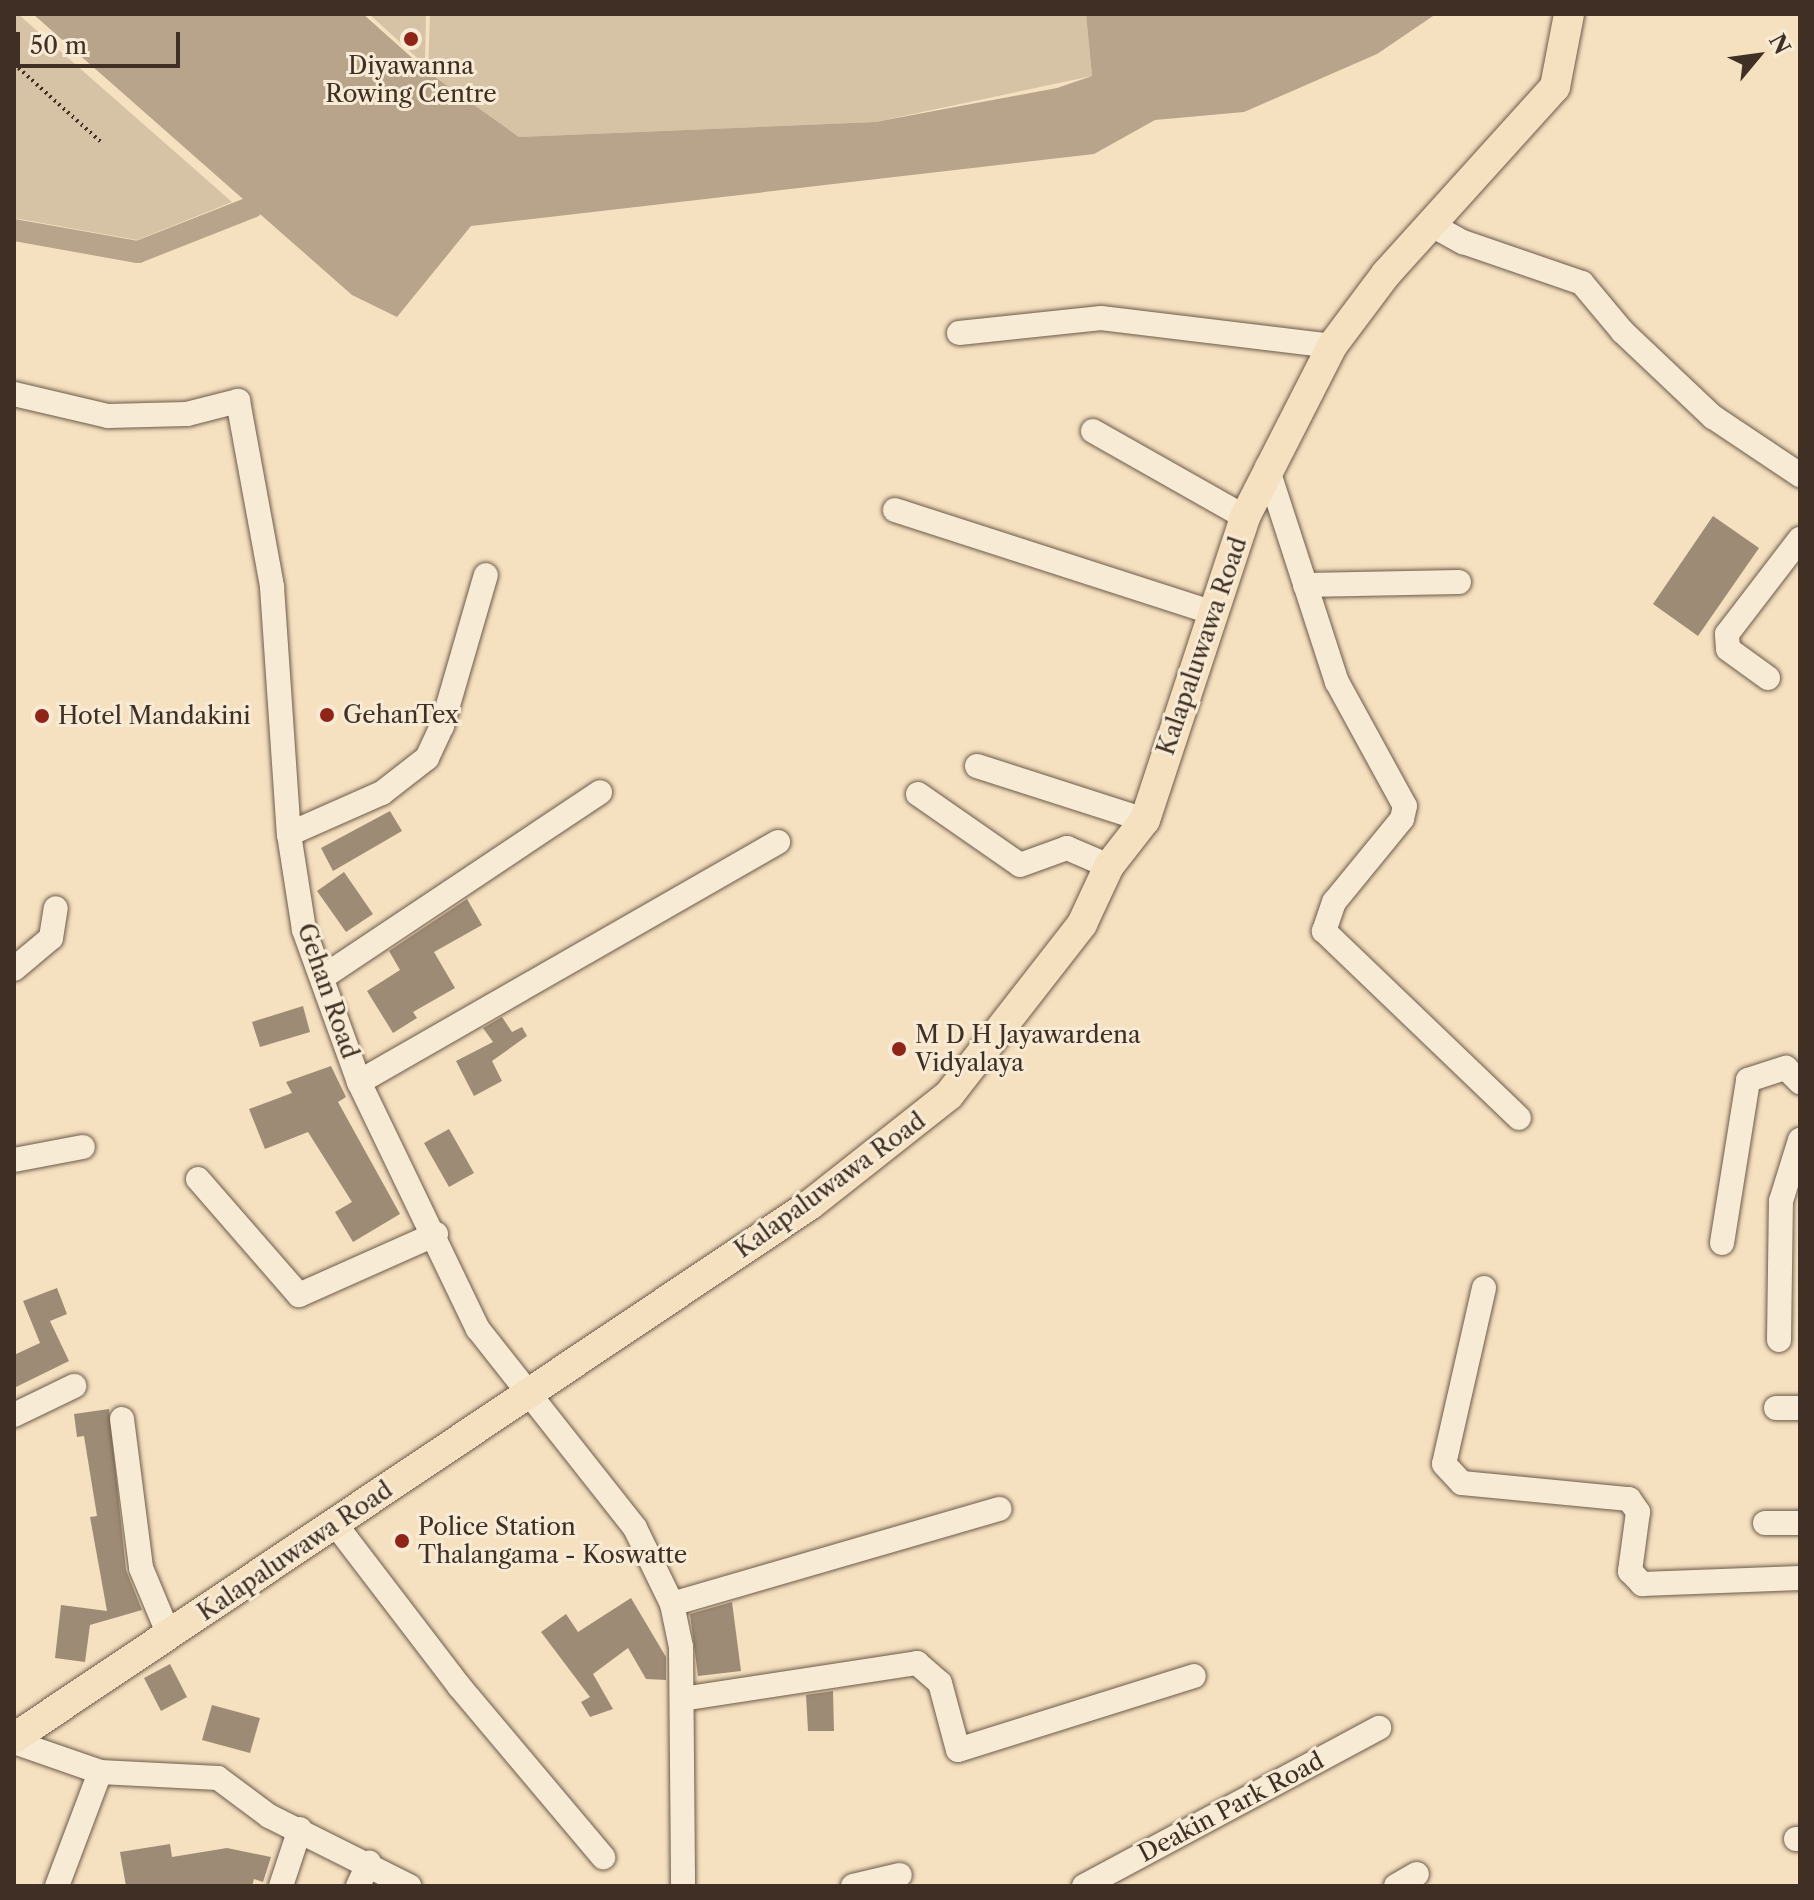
<!DOCTYPE html>
<html>
<head>
<meta charset="utf-8">
<style>
	body { margin:0 }
	#map { position:relative; width:1814px; height:1900px; overflow:hidden; background:#f5e0bf; font-family:"Libre Caslon Text",serif }
	div>[style] { position:absolute }
	.green>* { inset:0; background:#d6c2a5 }
	.water>* { inset:0; background:#b7a48a }
	.canal>* { height:22px; margin:-11px; padding:0 11px; transform-origin:11px; border-radius:11px; background:#b7a48a }
	.building>* { inset:0; background:#9e8b75 }
	.path>* { height:4px; margin-top:-2px; transform-origin:0; background:repeating-linear-gradient(90deg,#3f2f24 0 2px,transparent 0 6px) }
	.roads { filter:drop-shadow(0 0 2px #6c5b4b) drop-shadow(0 0 2px #6c5b4b) }
	.minor>* { height:24px; margin:-12px; padding:0 12px; transform-origin:12px; border-radius:12px; background:#f8ebd5 }
	.major>* { height:30px; margin:-15px; padding:0 15px; transform-origin:15px; border-radius:15px; background:#f5e0bf }
	.dots>* { width:22px; height:22px; translate:-50% -50%; box-sizing:border-box; border:4px solid #f8ebd5; border-radius:50% }
	span { translate:-50% -50%; white-space:nowrap; text-align:center; line-height:1.15; -webkit-text-stroke:6px #f8ebd5; paint-order:stroke }
	.poi-label { font-size:24px; color:#3f2f24 }
	.left { translate:0 -50%; text-align:left }
	.street-label { font-size:24px; color:#3f2f24 }
	.frame { position:absolute; inset:0; border:16px solid #3f2f24; pointer-events:none }
	.north { position:absolute; left:1718px; top:16px; width:80px; height:80px; -webkit-text-stroke:6px #f8ebd5; paint-order:stroke; rotate:61deg; font-size:22px; font-weight:700; line-height:32px; text-align:center; color:#3f2f24 }
	.north::after { content:''; display:block; margin:auto; width:28px; height:36px; background:#3f2f24; clip-path:polygon(50% 0,100% 100%,50% 72%,0 100%) }
	.scale { position:absolute; left:16px; top:32px; width:164px; height:36px; box-sizing:border-box; border:4px solid #3f2f24; border-top:0; padding-left:10px; font-size:24px; line-height:28px; white-space:nowrap; color:#3f2f24; -webkit-text-stroke:6px #f8ebd5; paint-order:stroke }
</style>
</head>
<body>
<div id="map">
	<div class="green">
		<i style="clip-path:polygon(14px 14px,18px 14px,232px 202px,137px 240px,14px 218px)"></i>
		<i style="clip-path:polygon(369px 14px,426px 14px,425px 65px)"></i>
		<i style="clip-path:polygon(430px 14px,1086px 14px,1092px 76px,875px 122px,519px 137px,428px 72px)"></i>
	</div>
	<div class="water">
		<i style="clip-path:polygon(33px 14px,363px 14px,428px 72px,519px 137px,875px 122px,1057px 88px,1092px 76px,1086px 14px,1436px 14px,1377px 54px,1244px 112px,1155px 120px,1094px 154px,471px 226px,397px 317px,352px 295px)"></i>
	</div>
	<div class="canal">
		<i style="left:14px;top:230px;width:126px;rotate:10.1deg"></i>
		<i style="left:138px;top:252px;width:123px;rotate:-21.5deg"></i>
	</div>
	<div class="building">
		<i style="clip-path:polygon(1713px 516px,1759px 548px,1698px 636px,1653px 604px)"></i>
		<i style="clip-path:polygon(390px 811px,402px 831px,333px 871px,321px 848px)"></i>
		<i style="clip-path:polygon(344px 872px,373px 914px,346px 932px,317px 891px)"></i>
		<i style="clip-path:polygon(467px 899px,482px 925px,434px 952px,455px 988px,413px 1012px,417px 1018px,393px 1033px,367px 991px,400px 970px,389px 951px)"></i>
		<i style="clip-path:polygon(303px 1006px,310px 1032px,260px 1047px,252px 1022px)"></i>
		<i style="clip-path:polygon(502px 1017px,512px 1032px,522px 1027px,527px 1036px,492px 1061px,502px 1081px,474px 1096px,456px 1061px,493px 1042px,483px 1028px)"></i>
		<i style="clip-path:polygon(331px 1066px,346px 1097px,338px 1102px,400px 1214px,353px 1242px,335px 1212px,352px 1202px,308px 1132px,265px 1149px,249px 1109px,292px 1093px,286px 1082px)"></i>
		<i style="clip-path:polygon(449px 1129px,474px 1173px,449px 1187px,424px 1143px)"></i>
		<i style="clip-path:polygon(57px 1288px,67px 1314px,50px 1321px,69px 1361px,14px 1388px,14px 1355px,40px 1343px,23px 1301px)"></i>
		<i style="clip-path:polygon(109px 1409px,126px 1570px,142px 1610px,90px 1625px,85px 1662px,55px 1658px,61px 1605px,107px 1611px,90px 1517px,97px 1516px,84px 1436px,77px 1437px,74px 1414px)"></i>
		<i style="clip-path:polygon(631px 1598px,666px 1657px,666px 1680px,646px 1679px,628px 1648px,593px 1674px,613px 1709px,590px 1717px,581px 1702px,590px 1697px,541px 1632px,566px 1614px,578px 1632px)"></i>
		<i style="clip-path:polygon(732px 1602px,741px 1671px,698px 1676px,690px 1614px)"></i>
		<i style="clip-path:polygon(170px 1664px,187px 1697px,161px 1711px,144px 1678px)"></i>
		<i style="clip-path:polygon(833px 1691px,834px 1731px,808px 1731px,806px 1695px)"></i>
		<i style="clip-path:polygon(212px 1705px,260px 1718px,250px 1753px,202px 1740px)"></i>
		<i style="clip-path:polygon(170px 1844px,172px 1857px,227px 1848px,271px 1857px,263px 1882px,254px 1879px,252px 1886px,126px 1886px,120px 1852px)"></i>
	</div>
	<div class="path">
		<i style="left:14px;top:64px;width:118px;rotate:41.9deg"></i>
	</div>
	<div class="roads">
		<div class="minor">
			<i style="left:1430px;top:224px;width:38px;rotate:29deg"></i>
			<i style="left:1463px;top:242px;width:126px;rotate:19deg"></i>
			<i style="left:1582px;top:283px;width:64px;rotate:50.1deg"></i>
			<i style="left:1623px;top:332px;width:124px;rotate:43.4deg"></i>
			<i style="left:1713px;top:417px;width:105px;rotate:33.7deg"></i>
			<i style="left:959px;top:333px;width:143px;rotate:-6deg"></i>
			<i style="left:1101px;top:318px;width:233px;rotate:6.9deg"></i>
			<i style="left:14px;top:394px;width:97px;rotate:13.2deg"></i>
			<i style="left:108px;top:416px;width:79px;rotate:-1.5deg"></i>
			<i style="left:187px;top:414px;width:53px;rotate:-14.3deg"></i>
			<i style="left:238px;top:401px;width:189px;rotate:79.6deg"></i>
			<i style="left:272px;top:587px;width:248px;rotate:86.1deg"></i>
			<i style="left:289px;top:834px;width:97px;rotate:81.1deg"></i>
			<i style="left:304px;top:930px;width:162px;rotate:70.1deg"></i>
			<i style="left:359px;top:1082px;width:274px;rotate:64.3deg"></i>
			<i style="left:478px;top:1329px;width:253px;rotate:51.7deg"></i>
			<i style="left:635px;top:1528px;width:85px;rotate:64deg"></i>
			<i style="left:672px;top:1604px;width:44px;rotate:78.2deg"></i>
			<i style="left:681px;top:1647px;width:239px;rotate:89.5deg"></i>
			<i style="left:1093px;top:431px;width:175px;rotate:29.5deg"></i>
			<i style="left:1267px;top:467px;width:226px;rotate:72deg"></i>
			<i style="left:1337px;top:682px;width:141px;rotate:61.3deg"></i>
			<i style="left:1405px;top:806px;width:13px;rotate:103deg"></i>
			<i style="left:1402px;top:819px;width:107px;rotate:129.3deg"></i>
			<i style="left:1334px;top:902px;width:31px;rotate:109deg"></i>
			<i style="left:1324px;top:931px;width:270px;rotate:43.8deg"></i>
			<i style="left:895px;top:510px;width:334px;rotate:17.9deg"></i>
			<i style="left:1305px;top:585px;width:154px;rotate:-1.1deg"></i>
			<i style="left:1768px;top:678px;width:49px;rotate:-144.1deg"></i>
			<i style="left:1728px;top:649px;width:15px;rotate:-94deg"></i>
			<i style="left:1727px;top:634px;width:120px;rotate:-52.5deg"></i>
			<i style="left:977px;top:766px;width:176px;rotate:17.8deg"></i>
			<i style="left:918px;top:794px;width:124px;rotate:34.8deg"></i>
			<i style="left:1020px;top:865px;width:50px;rotate:-19.9deg"></i>
			<i style="left:1067px;top:848px;width:46px;rotate:23.2deg"></i>
			<i style="left:289px;top:834px;width:102px;rotate:-23.8deg"></i>
			<i style="left:382px;top:793px;width:57px;rotate:-37.9deg"></i>
			<i style="left:427px;top:758px;width:35px;rotate:-65deg"></i>
			<i style="left:442px;top:726px;width:157px;rotate:-73.8deg"></i>
			<i style="left:14px;top:969px;width:48px;rotate:-40deg"></i>
			<i style="left:51px;top:938px;width:30px;rotate:-81deg"></i>
			<i style="left:323px;top:977px;width:333px;rotate:-33.7deg"></i>
			<i style="left:359px;top:1082px;width:483px;rotate:-29.8deg"></i>
			<i style="left:14px;top:1160px;width:70px;rotate:-10.7deg"></i>
			<i style="left:198px;top:1179px;width:154px;rotate:49deg"></i>
			<i style="left:299px;top:1295px;width:150px;rotate:-24deg"></i>
			<i style="left:1722px;top:1243px;width:165px;rotate:-80.9deg"></i>
			<i style="left:1748px;top:1080px;width:40px;rotate:-18deg"></i>
			<i style="left:1786px;top:1068px;width:20px;rotate:45deg"></i>
			<i style="left:1484px;top:1288px;width:180px;rotate:102.8deg"></i>
			<i style="left:1444px;top:1464px;width:26px;rotate:47deg"></i>
			<i style="left:1462px;top:1483px;width:168px;rotate:5.5deg"></i>
			<i style="left:1629px;top:1499px;width:16px;rotate:55deg"></i>
			<i style="left:1638px;top:1512px;width:60px;rotate:97.7deg"></i>
			<i style="left:1630px;top:1571px;width:18px;rotate:47deg"></i>
			<i style="left:1642px;top:1584px;width:158px;rotate:-2.2deg"></i>
			<i style="left:1779px;top:1340px;width:139px;rotate:-89.2deg"></i>
			<i style="left:1781px;top:1201px;width:64px;rotate:-72.7deg"></i>
			<i style="left:1776px;top:1408px;width:24px"></i>
			<i style="left:14px;top:1415px;width:67px;rotate:-25.8deg"></i>
			<i style="left:122px;top:1419px;width:150px;rotate:82.7deg"></i>
			<i style="left:141px;top:1568px;width:73px;rotate:67.3deg"></i>
			<i style="left:1765px;top:1523px;width:35px"></i>
			<i style="left:336px;top:1525px;width:203px;rotate:52.6deg"></i>
			<i style="left:459px;top:1686px;width:224px;rotate:49.9deg"></i>
			<i style="left:672px;top:1604px;width:341px;rotate:-16.2deg"></i>
			<i style="left:682px;top:1699px;width:238px;rotate:-8.7deg"></i>
			<i style="left:917px;top:1663px;width:30px;rotate:41deg"></i>
			<i style="left:940px;top:1683px;width:69px;rotate:75deg"></i>
			<i style="left:958px;top:1750px;width:247px;rotate:-17.4deg"></i>
			<i style="left:14px;top:1742px;width:91px;rotate:19.2deg"></i>
			<i style="left:100px;top:1772px;width:118px;rotate:2.9deg"></i>
			<i style="left:218px;top:1778px;width:64px;rotate:36.7deg"></i>
			<i style="left:269px;top:1816px;width:157px;rotate:26.6deg"></i>
			<i style="left:1796px;top:1839px;width:4px"></i>
			<i style="left:57px;top:1886px;width:122px;rotate:-69.3deg"></i>
			<i style="left:281px;top:1886px;width:60px;rotate:-71.6deg"></i>
			<i style="left:358px;top:1886px;width:26px;rotate:-65deg"></i>
			<i style="left:853px;top:1886px;width:48px;rotate:-13.2deg"></i>
			<i style="left:1084px;top:1886px;width:335px;rotate:-28.2deg"></i>
			<i style="left:1396px;top:1886px;width:24px;rotate:-30deg"></i>
		</div>
		<div class="major">
			<i style="left:14px;top:1738px;width:959px;rotate:-33.82deg"></i>
			<i style="left:811px;top:1204px;width:176px;rotate:-38.3deg"></i>
			<i style="left:949px;top:1095px;width:217px;rotate:-52.1deg"></i>
			<i style="left:1082px;top:924px;width:64px;rotate:-65deg"></i>
			<i style="left:1109px;top:866px;width:58px;rotate:-52deg"></i>
			<i style="left:1145px;top:820px;width:319px;rotate:-71.7deg"></i>
			<i style="left:1245px;top:517px;width:192px;rotate:-63deg"></i>
			<i style="left:1332px;top:346px;width:90px;rotate:-53.1deg"></i>
			<i style="left:1386px;top:274px;width:252px;rotate:-47.9deg"></i>
			<i style="left:1555px;top:87px;width:74px;rotate:-79.1deg"></i>
		</div>
	</div>
	<div class="dots">
		<i style="left:411px;top:39px;background:#8f2418"></i>
		<i style="left:327px;top:715px;background:#8f2418"></i>
		<i style="left:42px;top:716px;background:#8f2418"></i>
		<i style="left:899px;top:1049px;background:#8f2418"></i>
		<i style="left:402px;top:1541px;background:#8f2418"></i>
	</div>
	<div class="poi-label">
		<span style="left:411px;top:80px">Diyawanna<br>Rowing Centre</span>
		<span class="left" style="left:343px;top:715px">GehanTex</span>
		<span class="left" style="left:58px;top:716px">Hotel Mandakini</span>
		<span class="left" style="left:915px;top:1049px">M D H Jayawardena<br>Vidyalaya</span>
		<span class="left" style="left:418px;top:1541px">Police Station<br>Thalangama - Koswatte</span>
	</div>
	<div class="street-label">
		<span style="left:1202px;top:646px;rotate:-71deg">Kalapaluwawa Road</span>
		<span style="left:328px;top:991px;rotate:71deg">Gehan Road</span>
		<span style="left:830px;top:1185px;rotate:-36deg">Kalapaluwawa Road</span>
		<span style="left:295px;top:1551px;rotate:-34deg">Kalapaluwawa Road</span>
		<span style="left:1231px;top:1807px;rotate:-28deg">Deakin Park Road</span>
	</div>
	<div class="frame"></div>
	<div class="north">N</div>
	<div class="scale">50 m</div>
</div>
</body>
</html>
